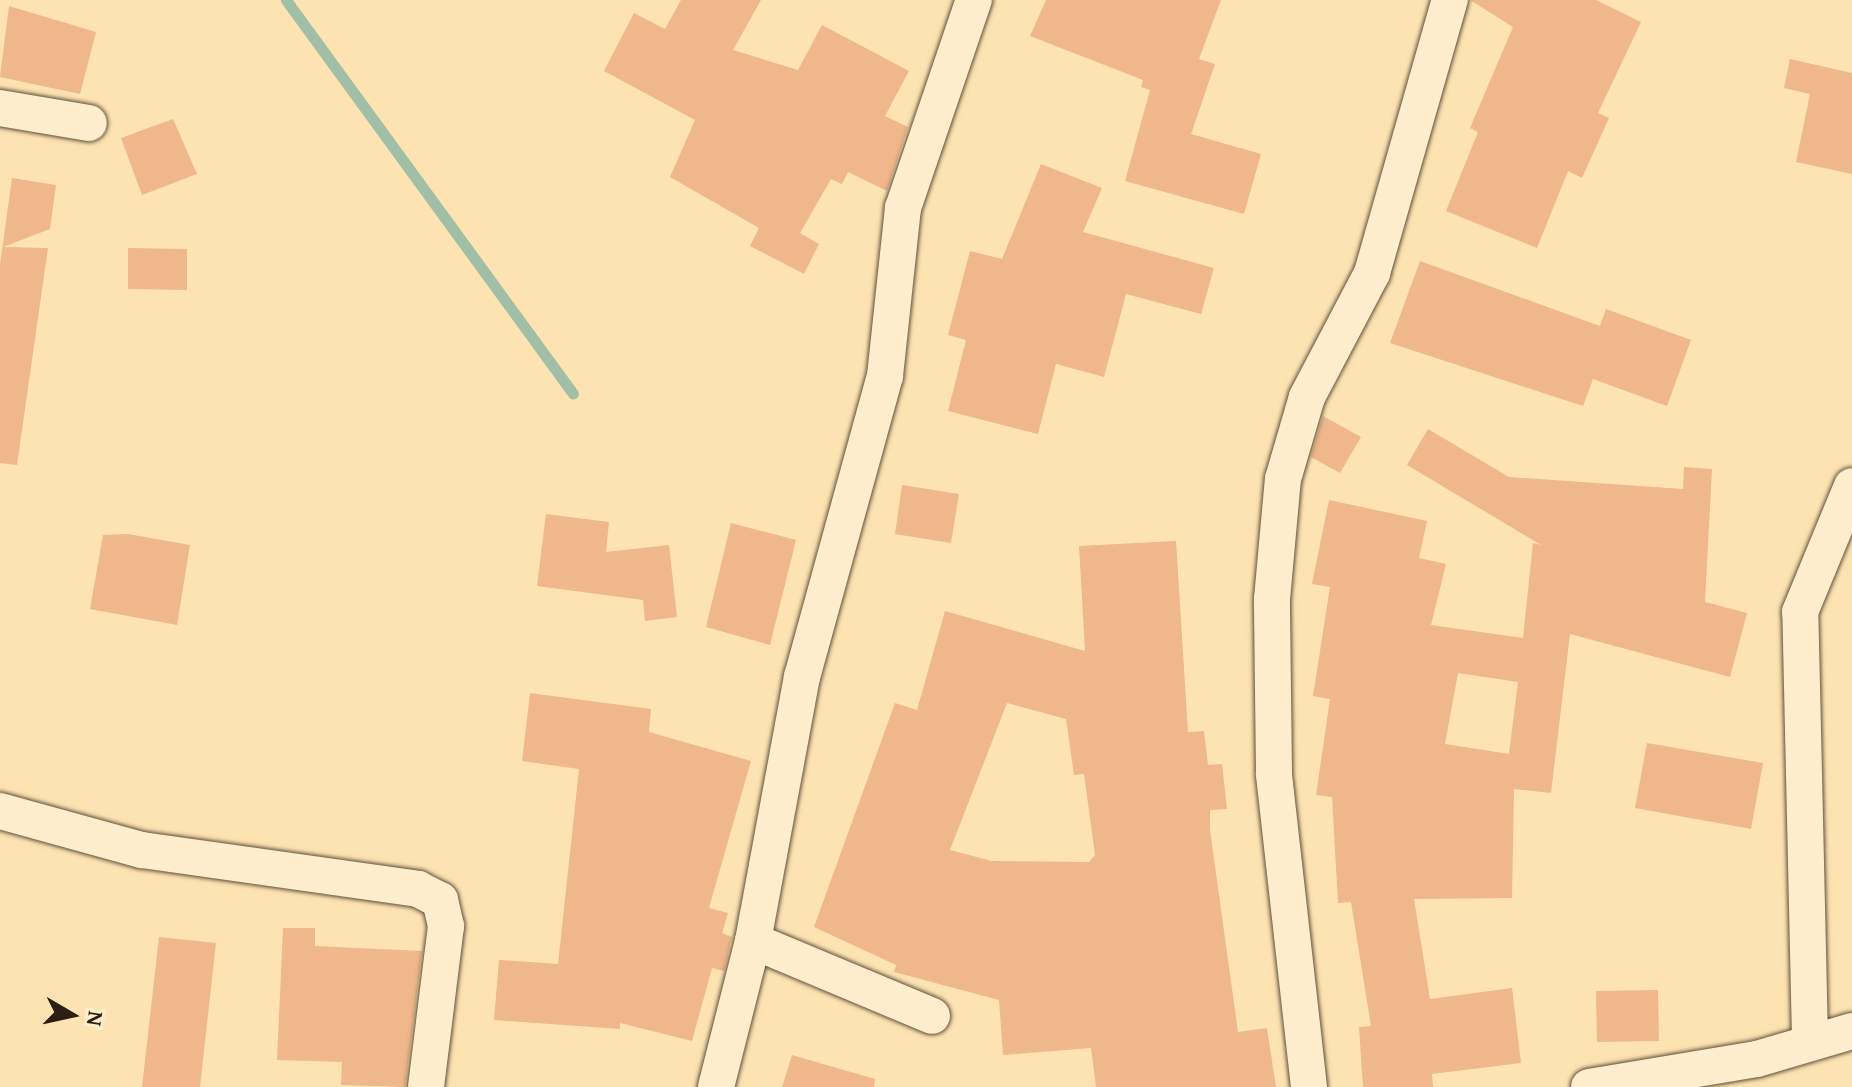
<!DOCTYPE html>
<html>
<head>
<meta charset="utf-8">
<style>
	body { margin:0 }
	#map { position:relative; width:1852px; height:1087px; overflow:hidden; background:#fee3b2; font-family:"Gentium Book Plus",serif }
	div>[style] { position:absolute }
	.stream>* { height:11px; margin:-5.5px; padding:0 5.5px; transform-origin:5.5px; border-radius:5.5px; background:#a1bfa7 }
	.building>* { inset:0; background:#efb78a }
	.roads { filter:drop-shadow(0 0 2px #60503a) drop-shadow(0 0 2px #60503a) }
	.minor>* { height:36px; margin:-18px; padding:0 18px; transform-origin:18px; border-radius:18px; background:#feedcd }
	span { translate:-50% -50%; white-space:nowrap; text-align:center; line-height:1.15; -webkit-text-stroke:7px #feedcd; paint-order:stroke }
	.north { position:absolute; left:32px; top:975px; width:80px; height:80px; -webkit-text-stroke:6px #feedcd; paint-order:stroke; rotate:99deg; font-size:22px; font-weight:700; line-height:32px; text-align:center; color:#2b1f12 }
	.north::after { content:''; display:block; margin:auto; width:28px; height:36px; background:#2b1f12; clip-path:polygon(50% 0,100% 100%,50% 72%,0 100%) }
</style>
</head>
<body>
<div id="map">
	<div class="stream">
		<i style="left:286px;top:0;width:487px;rotate:53.9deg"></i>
	</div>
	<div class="building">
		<i style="clip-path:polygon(681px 0,761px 0,733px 50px,798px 70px,822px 25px,909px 71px,885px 116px,908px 127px,887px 191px,848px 172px,842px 184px,831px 179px,800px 233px,819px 244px,804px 274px,750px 246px,759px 228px,670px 177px,695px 120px,604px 71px,634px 13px,665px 29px)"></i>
		<i style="clip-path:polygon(1046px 0,1221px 0,1199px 59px,1215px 64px,1191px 134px,1261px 154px,1244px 214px,1125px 181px,1150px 90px,1141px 87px,1143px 80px,1030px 36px)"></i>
		<i style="clip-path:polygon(1470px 0,1596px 0,1641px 22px,1598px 113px,1609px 118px,1582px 178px,1568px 171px,1537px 248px,1446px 211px,1478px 132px,1470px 128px,1513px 27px)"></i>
		<i style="clip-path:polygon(9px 6px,96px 32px,80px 94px,0 77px)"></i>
		<i style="clip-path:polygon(1790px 59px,1852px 73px,1852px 174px,1796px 162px,1810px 94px,1784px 88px)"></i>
		<i style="clip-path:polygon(173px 119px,197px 174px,142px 195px,121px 138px)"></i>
		<i style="clip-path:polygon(1041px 164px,1102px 188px,1083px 232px,1214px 268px,1201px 314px,1126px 294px,1104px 377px,1056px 364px,1038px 434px,948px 411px,966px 340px,948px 335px,970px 251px,1002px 259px)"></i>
		<i style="clip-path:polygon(12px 178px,56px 185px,50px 229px,3px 247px,48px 248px,17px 465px,0 463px,0 265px)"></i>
		<i style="clip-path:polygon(128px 248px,187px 249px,187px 290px,128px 289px)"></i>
		<i style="clip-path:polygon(1420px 261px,1600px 326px,1606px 309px,1691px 340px,1667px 406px,1593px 379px,1583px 406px,1390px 343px)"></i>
		<i style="clip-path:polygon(1323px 416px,1361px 437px,1340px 473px,1311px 457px)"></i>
		<i style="clip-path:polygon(evenodd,1428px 429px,1509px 477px,1683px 489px,1684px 467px,1712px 469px,1705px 602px,1747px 613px,1730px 677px,1570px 634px,1551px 793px,1514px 789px,1512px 898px,1414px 899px,1430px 999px,1512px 988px,1521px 1063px,1432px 1074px,1433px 1087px,1363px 1087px,1359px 1027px,1371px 1026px,1351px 902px,1338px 903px,1332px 797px,1316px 795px,1330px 699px,1313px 696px,1330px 587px,1312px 584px,1329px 500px,1427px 521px,1419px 558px,1446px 564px,1431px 625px,1523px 638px,1533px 543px,1541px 545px,1407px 465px,1428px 429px,1458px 673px,1518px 682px,1509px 754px,1445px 744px,1458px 673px)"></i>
		<i style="clip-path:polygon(902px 485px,959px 494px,951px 543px,895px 534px)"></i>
		<i style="clip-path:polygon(546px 514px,609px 522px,606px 552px,669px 545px,677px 617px,645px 621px,643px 600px,537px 586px)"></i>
		<i style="clip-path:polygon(731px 523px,796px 540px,770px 645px,706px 627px)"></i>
		<i style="clip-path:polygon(128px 534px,190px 545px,177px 625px,90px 609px,103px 535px)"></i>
		<i style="clip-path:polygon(evenodd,1176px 541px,1188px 732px,1204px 731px,1208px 765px,1222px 764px,1227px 809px,1210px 810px,1210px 830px,1238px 1032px,1267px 1028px,1276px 1087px,1096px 1087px,1091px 1048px,1003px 1055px,999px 1000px,894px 972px,896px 965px,814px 927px,895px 703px,917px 710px,945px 611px,1085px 651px,1079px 546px,1176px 541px,1007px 703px,1066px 719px,1074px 775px,1084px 774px,1095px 855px,1089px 862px,992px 861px,950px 850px,1007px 703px)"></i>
		<i style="clip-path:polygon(530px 693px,651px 709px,649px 732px,751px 761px,709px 908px,728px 913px,722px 933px,732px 937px,724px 971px,712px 968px,692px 1041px,620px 1023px,620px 1029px,494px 1020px,499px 960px,558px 964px,579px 769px,522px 761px)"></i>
		<i style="clip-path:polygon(1647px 743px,1763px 763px,1751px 829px,1635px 808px)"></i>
		<i style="clip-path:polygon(283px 928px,315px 928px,315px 946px,422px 951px,405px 1087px,341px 1085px,342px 1062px,277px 1060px)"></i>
		<i style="clip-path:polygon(159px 937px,216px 943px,200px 1087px,142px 1087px)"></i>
		<i style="clip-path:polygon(1658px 990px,1659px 1041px,1597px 1042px,1596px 991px)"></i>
		<i style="clip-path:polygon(792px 1055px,875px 1079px,874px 1087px,782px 1087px)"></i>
	</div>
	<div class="roads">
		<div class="minor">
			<i style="left:0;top:108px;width:90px;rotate:9.6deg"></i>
			<i style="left:0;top:811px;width:147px;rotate:15.4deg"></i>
			<i style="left:142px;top:850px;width:279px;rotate:8deg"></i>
			<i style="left:418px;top:889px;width:25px;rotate:27deg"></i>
			<i style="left:440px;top:900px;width:27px;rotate:77deg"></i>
			<i style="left:446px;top:926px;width:162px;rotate:97.1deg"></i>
			<i style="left:753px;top:941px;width:194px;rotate:22.7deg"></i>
			<i style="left:1810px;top:1039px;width:427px;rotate:-91.3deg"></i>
			<i style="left:1800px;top:612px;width:136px;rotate:-67.6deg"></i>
			<i style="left:716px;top:1087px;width:151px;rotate:-75.8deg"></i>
			<i style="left:753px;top:941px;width:269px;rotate:-79.5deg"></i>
			<i style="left:802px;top:677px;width:312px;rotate:-74.6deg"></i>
			<i style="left:885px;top:376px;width:169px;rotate:-83.9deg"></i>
			<i style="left:903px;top:208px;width:220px;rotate:-71.2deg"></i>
			<i style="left:1309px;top:1087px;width:316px;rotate:-96.4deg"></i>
			<i style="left:1274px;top:773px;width:174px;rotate:-90.7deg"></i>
			<i style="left:1272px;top:599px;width:121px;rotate:-84.8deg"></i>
			<i style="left:1283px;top:479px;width:85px;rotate:-73.7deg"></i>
			<i style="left:1307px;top:397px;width:140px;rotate:-62.3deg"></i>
			<i style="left:1372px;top:273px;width:284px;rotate:-74.1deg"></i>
			<i style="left:1589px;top:1087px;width:170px;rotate:-9.5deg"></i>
			<i style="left:1757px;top:1059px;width:99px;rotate:-16.4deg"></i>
		</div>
	</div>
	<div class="north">N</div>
</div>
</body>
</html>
